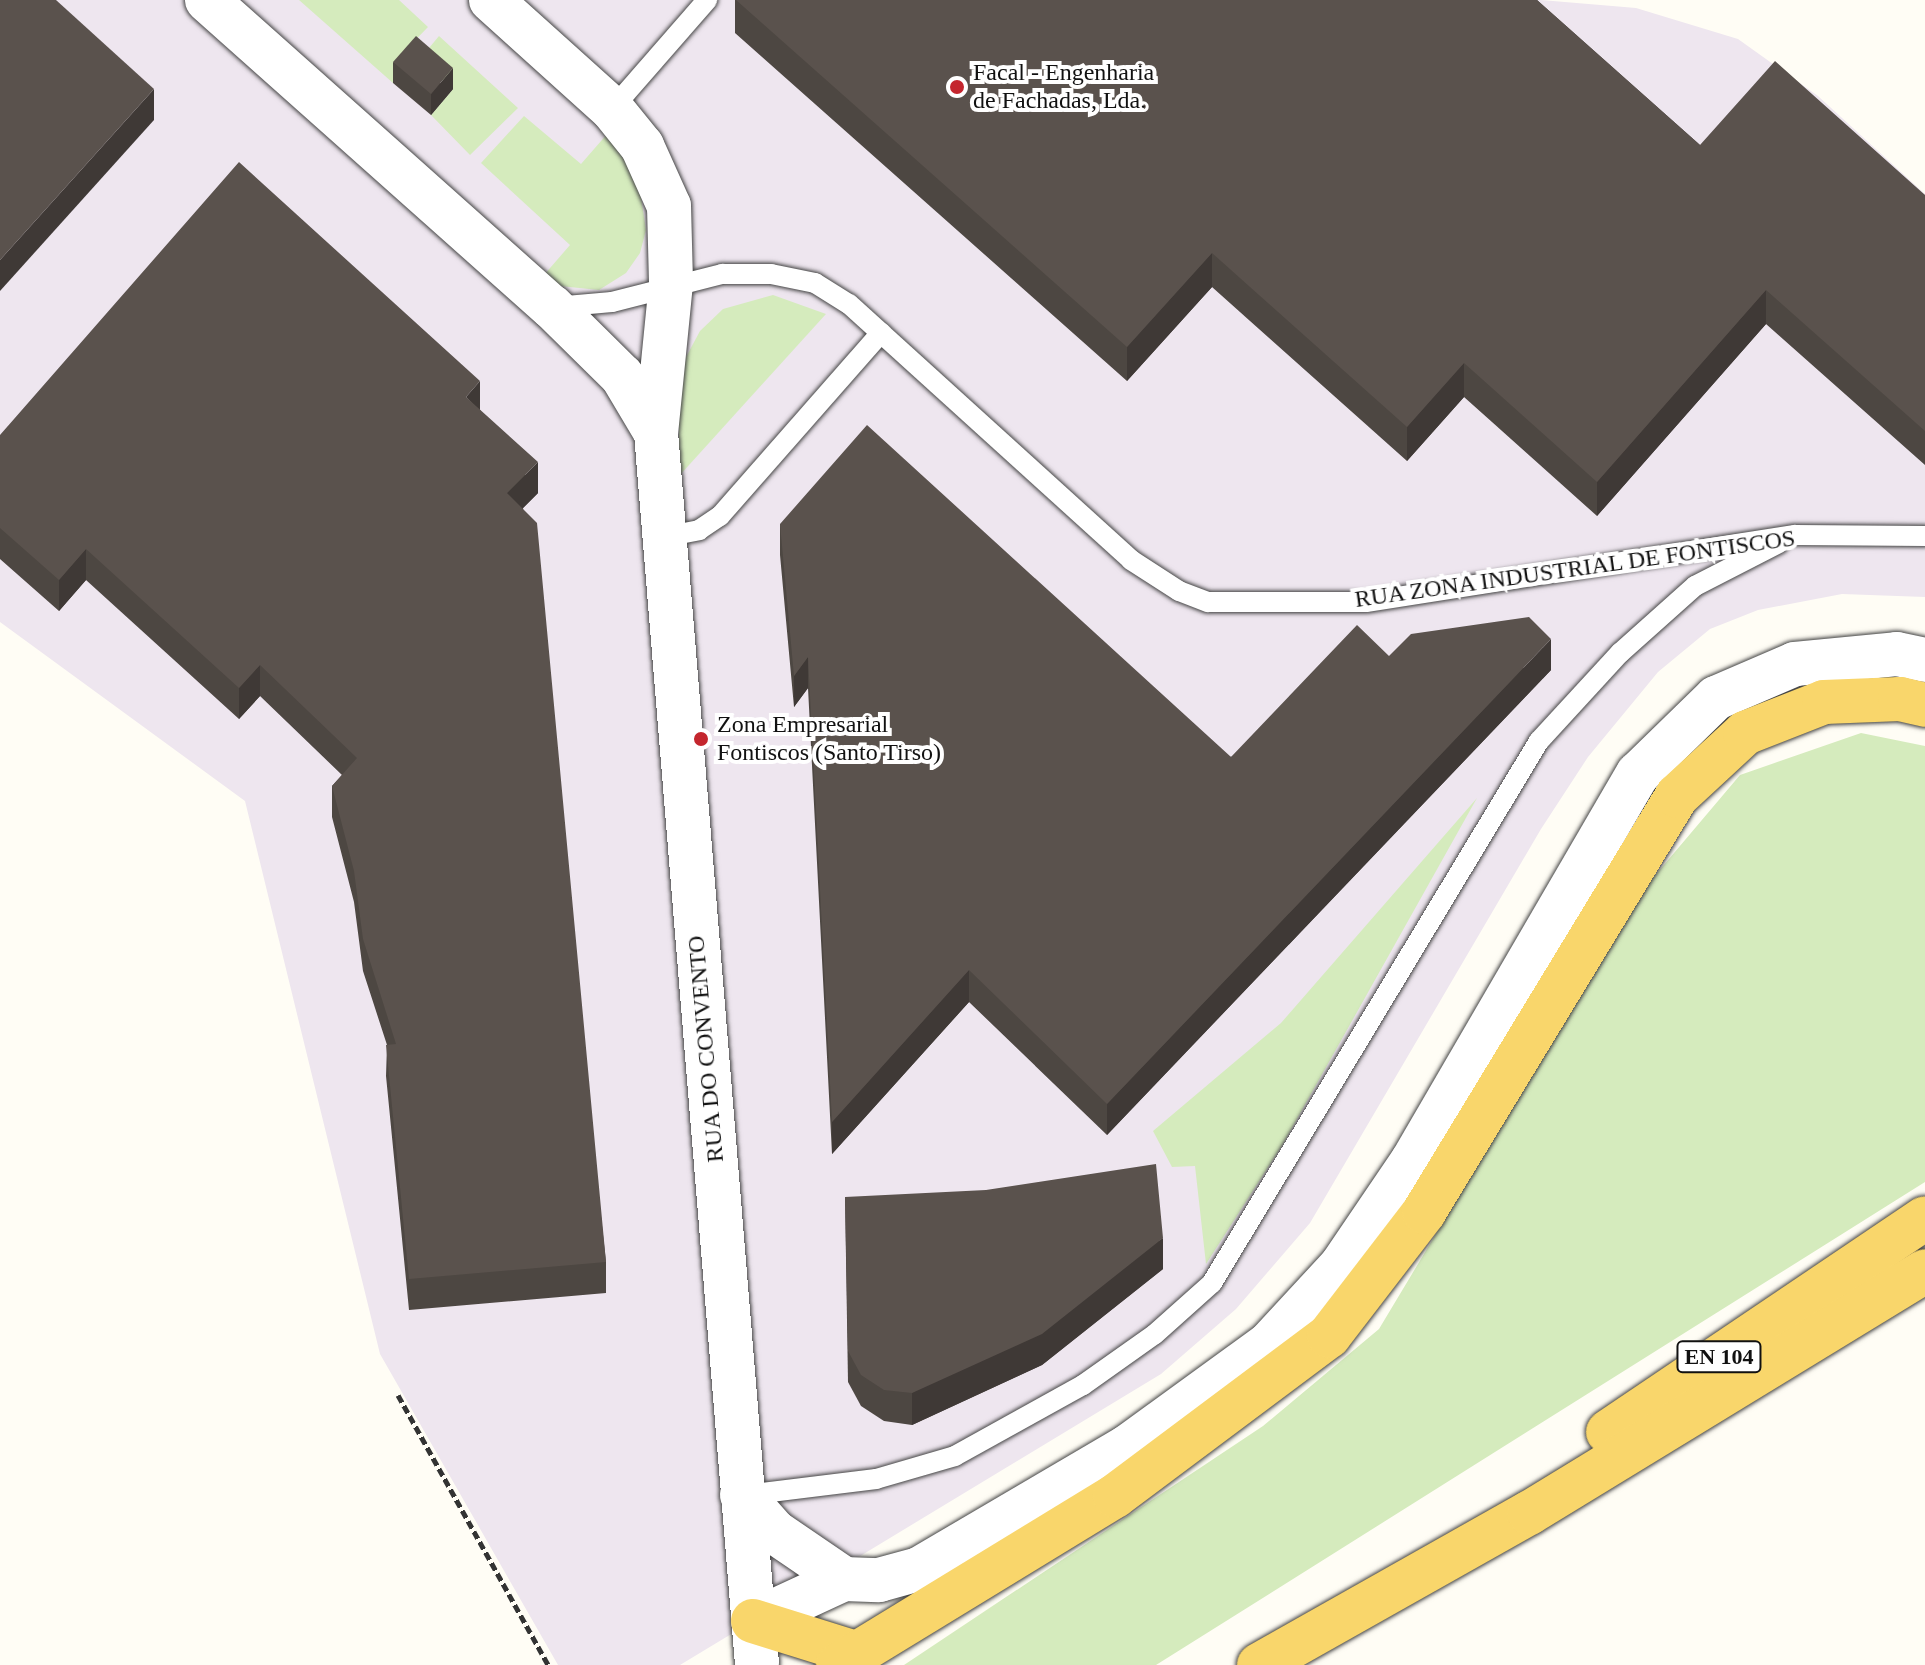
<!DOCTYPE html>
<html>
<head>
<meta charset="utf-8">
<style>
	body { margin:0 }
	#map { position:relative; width:1925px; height:1665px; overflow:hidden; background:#fffdf5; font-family:Georgia,serif }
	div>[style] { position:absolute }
	.industrial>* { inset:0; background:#eee6ef }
	.green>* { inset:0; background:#d5ebbd }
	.path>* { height:5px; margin-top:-2.5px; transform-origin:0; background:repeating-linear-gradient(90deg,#333 0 8px,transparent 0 12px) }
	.roads { filter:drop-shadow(0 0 2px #444) drop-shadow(0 0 2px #444) }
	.service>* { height:20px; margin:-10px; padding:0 10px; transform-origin:10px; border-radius:10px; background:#fff }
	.tertiary>* { height:44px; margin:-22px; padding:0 22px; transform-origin:22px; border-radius:22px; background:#fff }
	.primary>* { height:44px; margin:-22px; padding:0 22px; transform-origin:22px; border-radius:22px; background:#f9d66b }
	.wall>* { inset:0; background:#4d4742 }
	.shaded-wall>* { inset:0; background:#3f3936 }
	.building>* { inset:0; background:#5a524d }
	.dots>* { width:22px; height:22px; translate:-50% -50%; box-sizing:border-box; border:4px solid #fff; border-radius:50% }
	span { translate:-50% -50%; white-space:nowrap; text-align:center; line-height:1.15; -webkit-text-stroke:8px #fff; paint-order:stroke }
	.shield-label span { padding:2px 6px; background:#fff; border:2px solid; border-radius:6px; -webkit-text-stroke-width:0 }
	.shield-label { font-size:22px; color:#111; font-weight:700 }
	.poi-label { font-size:24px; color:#111 }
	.left { translate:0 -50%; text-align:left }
	.street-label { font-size:24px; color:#111 }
</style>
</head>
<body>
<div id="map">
	<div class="industrial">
		<i style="clip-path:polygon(0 0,1541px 0,1636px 8px,1738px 39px,1818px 96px,1925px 194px,1925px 597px,1842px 594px,1758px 610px,1710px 629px,1658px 672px,1588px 757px,1541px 829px,1310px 1223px,1236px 1309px,1161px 1374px,680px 1665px,558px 1665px,380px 1354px,245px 801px,0 622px)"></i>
	</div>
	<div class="green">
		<i style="clip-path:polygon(299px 0,399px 0,428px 27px,394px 62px,403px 72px,393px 83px)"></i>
		<i style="clip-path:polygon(439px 36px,518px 108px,470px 155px,431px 115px,453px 89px,419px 60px)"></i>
		<i style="clip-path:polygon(524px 116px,581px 164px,608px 133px,639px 184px,646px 230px,640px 253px,626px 273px,599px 290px,560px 286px,544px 275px,570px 245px,481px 163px)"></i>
		<i style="clip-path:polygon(773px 295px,826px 314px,680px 475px,678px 400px,685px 359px,700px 331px,723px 309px)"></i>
		<i style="clip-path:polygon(1861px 733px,1925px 746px,1925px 1182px,1156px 1665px,904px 1665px,1263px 1426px,1379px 1329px,1641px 892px,1740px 775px)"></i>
		<i style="clip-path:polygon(1477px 798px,1283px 1144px,1206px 1264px,1195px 1166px,1172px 1167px,1153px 1131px,1281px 1023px)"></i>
	</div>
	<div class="path">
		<i style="left:398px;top:1395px;width:309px;rotate:60.9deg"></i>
	</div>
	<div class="roads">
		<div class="service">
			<i style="left:612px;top:109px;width:145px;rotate:-48.9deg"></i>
			<i style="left:555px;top:307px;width:57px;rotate:-5deg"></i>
			<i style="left:612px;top:302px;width:114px;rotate:-14.3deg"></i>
			<i style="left:722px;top:274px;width:49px"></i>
			<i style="left:771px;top:274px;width:45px;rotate:11.6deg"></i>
			<i style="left:815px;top:283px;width:40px;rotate:32deg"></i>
			<i style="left:849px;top:304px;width:381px;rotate:42.2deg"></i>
			<i style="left:1131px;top:560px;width:57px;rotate:32.9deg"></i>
			<i style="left:1179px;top:591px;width:31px;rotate:21deg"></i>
			<i style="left:1208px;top:602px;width:158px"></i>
			<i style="left:1366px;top:602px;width:434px;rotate:-8.9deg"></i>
			<i style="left:1795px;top:535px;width:130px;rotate:0.4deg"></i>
			<i style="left:664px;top:537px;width:36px;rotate:-11deg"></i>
			<i style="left:699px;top:530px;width:25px;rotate:-34deg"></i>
			<i style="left:720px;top:516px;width:244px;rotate:-48.7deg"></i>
			<i style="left:746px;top:1495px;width:131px;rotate:-7deg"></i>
			<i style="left:876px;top:1479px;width:82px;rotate:-16.2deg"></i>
			<i style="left:955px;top:1456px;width:146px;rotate:-29deg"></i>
			<i style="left:1083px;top:1385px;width:88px;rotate:-35.3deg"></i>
			<i style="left:1155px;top:1334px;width:76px;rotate:-41.8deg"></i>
			<i style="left:1212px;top:1283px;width:633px;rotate:-58.9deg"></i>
			<i style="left:1539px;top:741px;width:120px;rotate:-47.4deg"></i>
			<i style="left:1620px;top:653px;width:101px;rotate:-41.8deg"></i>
			<i style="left:1695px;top:586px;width:94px;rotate:-27.1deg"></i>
		</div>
		<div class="tertiary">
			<i style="left:207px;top:0;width:462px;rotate:41.7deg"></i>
			<i style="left:552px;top:307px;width:98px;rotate:44.6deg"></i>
			<i style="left:622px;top:376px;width:66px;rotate:59.2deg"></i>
			<i style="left:491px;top:0;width:163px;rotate:42deg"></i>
			<i style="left:612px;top:109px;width:48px;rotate:51deg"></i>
			<i style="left:642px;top:146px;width:66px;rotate:65.8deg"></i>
			<i style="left:669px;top:206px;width:77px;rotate:88.5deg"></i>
			<i style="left:671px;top:283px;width:151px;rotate:95.7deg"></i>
			<i style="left:656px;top:433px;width:1236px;rotate:85.31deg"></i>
			<i style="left:742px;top:1495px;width:50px;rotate:48.3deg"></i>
			<i style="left:775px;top:1532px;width:83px;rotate:34.3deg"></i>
			<i style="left:753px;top:1621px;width:100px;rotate:-24.8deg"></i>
			<i style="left:844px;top:1579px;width:35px;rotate:2deg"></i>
			<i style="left:879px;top:1580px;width:41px;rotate:-15.4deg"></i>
			<i style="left:919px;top:1569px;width:241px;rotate:-30.4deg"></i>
			<i style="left:1127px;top:1447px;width:175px;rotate:-36deg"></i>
			<i style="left:1269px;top:1344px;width:106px;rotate:-47.3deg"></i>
			<i style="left:1341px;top:1266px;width:128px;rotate:-55.8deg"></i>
			<i style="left:1413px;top:1160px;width:447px;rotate:-59.8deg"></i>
			<i style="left:1638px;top:774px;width:109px;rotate:-44.3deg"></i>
			<i style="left:1716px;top:698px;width:86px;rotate:-23.3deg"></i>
			<i style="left:1795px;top:664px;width:102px;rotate:-5.6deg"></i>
			<i style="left:1897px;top:654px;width:29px;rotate:12deg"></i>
		</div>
		<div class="primary">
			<i style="left:1608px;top:1432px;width:382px;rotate:-34deg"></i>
			<i style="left:753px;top:1621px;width:104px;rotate:17.4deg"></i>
			<i style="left:838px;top:1665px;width:324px;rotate:-31.4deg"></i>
			<i style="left:1115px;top:1496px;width:267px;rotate:-36.8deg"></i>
			<i style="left:1329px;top:1336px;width:156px;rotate:-52.5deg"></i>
			<i style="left:1424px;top:1212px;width:487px;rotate:-58.7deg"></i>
			<i style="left:1677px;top:796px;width:93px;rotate:-42.8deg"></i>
			<i style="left:1745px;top:733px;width:85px;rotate:-21.4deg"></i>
			<i style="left:1824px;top:702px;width:76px;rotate:-2.3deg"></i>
			<i style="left:1900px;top:699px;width:26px;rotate:13deg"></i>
			<i style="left:1259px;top:1665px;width:310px;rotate:-29.4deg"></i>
			<i style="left:1529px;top:1513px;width:464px;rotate:-31.4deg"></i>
		</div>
	</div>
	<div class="wall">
		<i style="clip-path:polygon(735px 0,1537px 0,1700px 145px,1925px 195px,1925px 465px,1766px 324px,1597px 516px,1464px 397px,1407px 461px,1212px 287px,1127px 381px,735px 33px)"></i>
		<i style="clip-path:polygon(393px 62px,453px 89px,431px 115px,393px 83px)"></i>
		<i style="clip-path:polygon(480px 410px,538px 493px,523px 508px,606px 1262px,606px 1293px,409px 1310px,386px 1076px,387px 1045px,363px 971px,354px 902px,332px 817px,332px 786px,342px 775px,260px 696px,239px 719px,86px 580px,59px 611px,0 559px,0 435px)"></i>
		<i style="clip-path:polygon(780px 524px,1231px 757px,1389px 656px,1551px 670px,1107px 1135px,969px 1002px,832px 1154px,808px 688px,794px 707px,780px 555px)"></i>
		<i style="clip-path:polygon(845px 1197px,1163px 1269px,1042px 1365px,912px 1425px,884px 1421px,861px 1406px,848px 1382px)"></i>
	</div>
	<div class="shaded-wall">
		<i style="clip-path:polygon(453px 68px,453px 89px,431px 115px,431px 94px)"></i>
		<i style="clip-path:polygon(154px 89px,154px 120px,0 291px,0 260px)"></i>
		<i style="clip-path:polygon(1212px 253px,1212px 287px,1127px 381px,1127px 347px)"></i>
		<i style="clip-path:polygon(1766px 290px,1766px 324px,1597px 516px,1597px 482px)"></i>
		<i style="clip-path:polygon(1464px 363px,1464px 397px,1407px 461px,1407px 427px)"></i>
		<i style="clip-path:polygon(480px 381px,480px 412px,466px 397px)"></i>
		<i style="clip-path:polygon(538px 462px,538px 493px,507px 524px,507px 493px)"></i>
		<i style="clip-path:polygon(86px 549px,86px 580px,59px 611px,59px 580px)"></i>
		<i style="clip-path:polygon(1551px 639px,1551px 670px,1107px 1135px,1107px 1104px)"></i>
		<i style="clip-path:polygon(808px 657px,808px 688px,794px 707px,794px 676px)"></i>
		<i style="clip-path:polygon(260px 665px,260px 696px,239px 719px,239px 688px)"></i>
		<i style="clip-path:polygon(969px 970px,969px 1002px,832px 1154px,832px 1122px)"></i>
		<i style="clip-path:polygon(1163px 1238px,1163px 1269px,1042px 1365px,912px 1425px,912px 1393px)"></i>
	</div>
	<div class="building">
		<i style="clip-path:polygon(0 0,56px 0,154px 89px,0 260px)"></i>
		<i style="clip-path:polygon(736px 0,1537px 0,1700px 145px,1775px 61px,1925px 195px,1925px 431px,1766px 290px,1597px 482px,1464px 363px,1407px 427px,1212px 253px,1127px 347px)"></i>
		<i style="clip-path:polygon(416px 36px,453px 68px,431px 94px,393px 62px)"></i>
		<i style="clip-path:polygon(239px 162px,480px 381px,466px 397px,538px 462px,507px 493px,537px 523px,606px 1262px,409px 1279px,386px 1045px,396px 1044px,363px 939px,354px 871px,332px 786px,357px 758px,260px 665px,239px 688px,86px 549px,59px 580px,0 528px,0 435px)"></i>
		<i style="clip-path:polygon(867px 425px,1231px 757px,1357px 625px,1389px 656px,1411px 634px,1529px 617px,1551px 639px,1107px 1104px,969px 970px,832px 1122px,808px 657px,794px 676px,780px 524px)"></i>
		<i style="clip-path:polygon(1156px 1164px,1163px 1238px,1042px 1334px,912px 1393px,884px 1390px,861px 1375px,848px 1351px,845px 1197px,986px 1190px)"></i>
	</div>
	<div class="dots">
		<i style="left:957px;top:87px;background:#c4262e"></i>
		<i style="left:701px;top:739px;background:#c4262e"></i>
	</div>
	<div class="shield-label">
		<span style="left:1719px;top:1357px">EN 104</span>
	</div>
	<div class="poi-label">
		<span class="left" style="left:973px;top:87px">Facal - Engenharia<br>de Fachadas, Lda.</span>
		<span class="left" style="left:717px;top:739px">Zona Empresarial<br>Fontiscos (Santo Tirso)</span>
	</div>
	<div class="street-label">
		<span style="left:1575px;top:569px;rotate:-8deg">RUA ZONA INDUSTRIAL DE FONTISCOS</span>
		<span style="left:706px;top:1049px;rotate:-95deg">RUA DO CONVENTO</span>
	</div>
</div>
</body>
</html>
